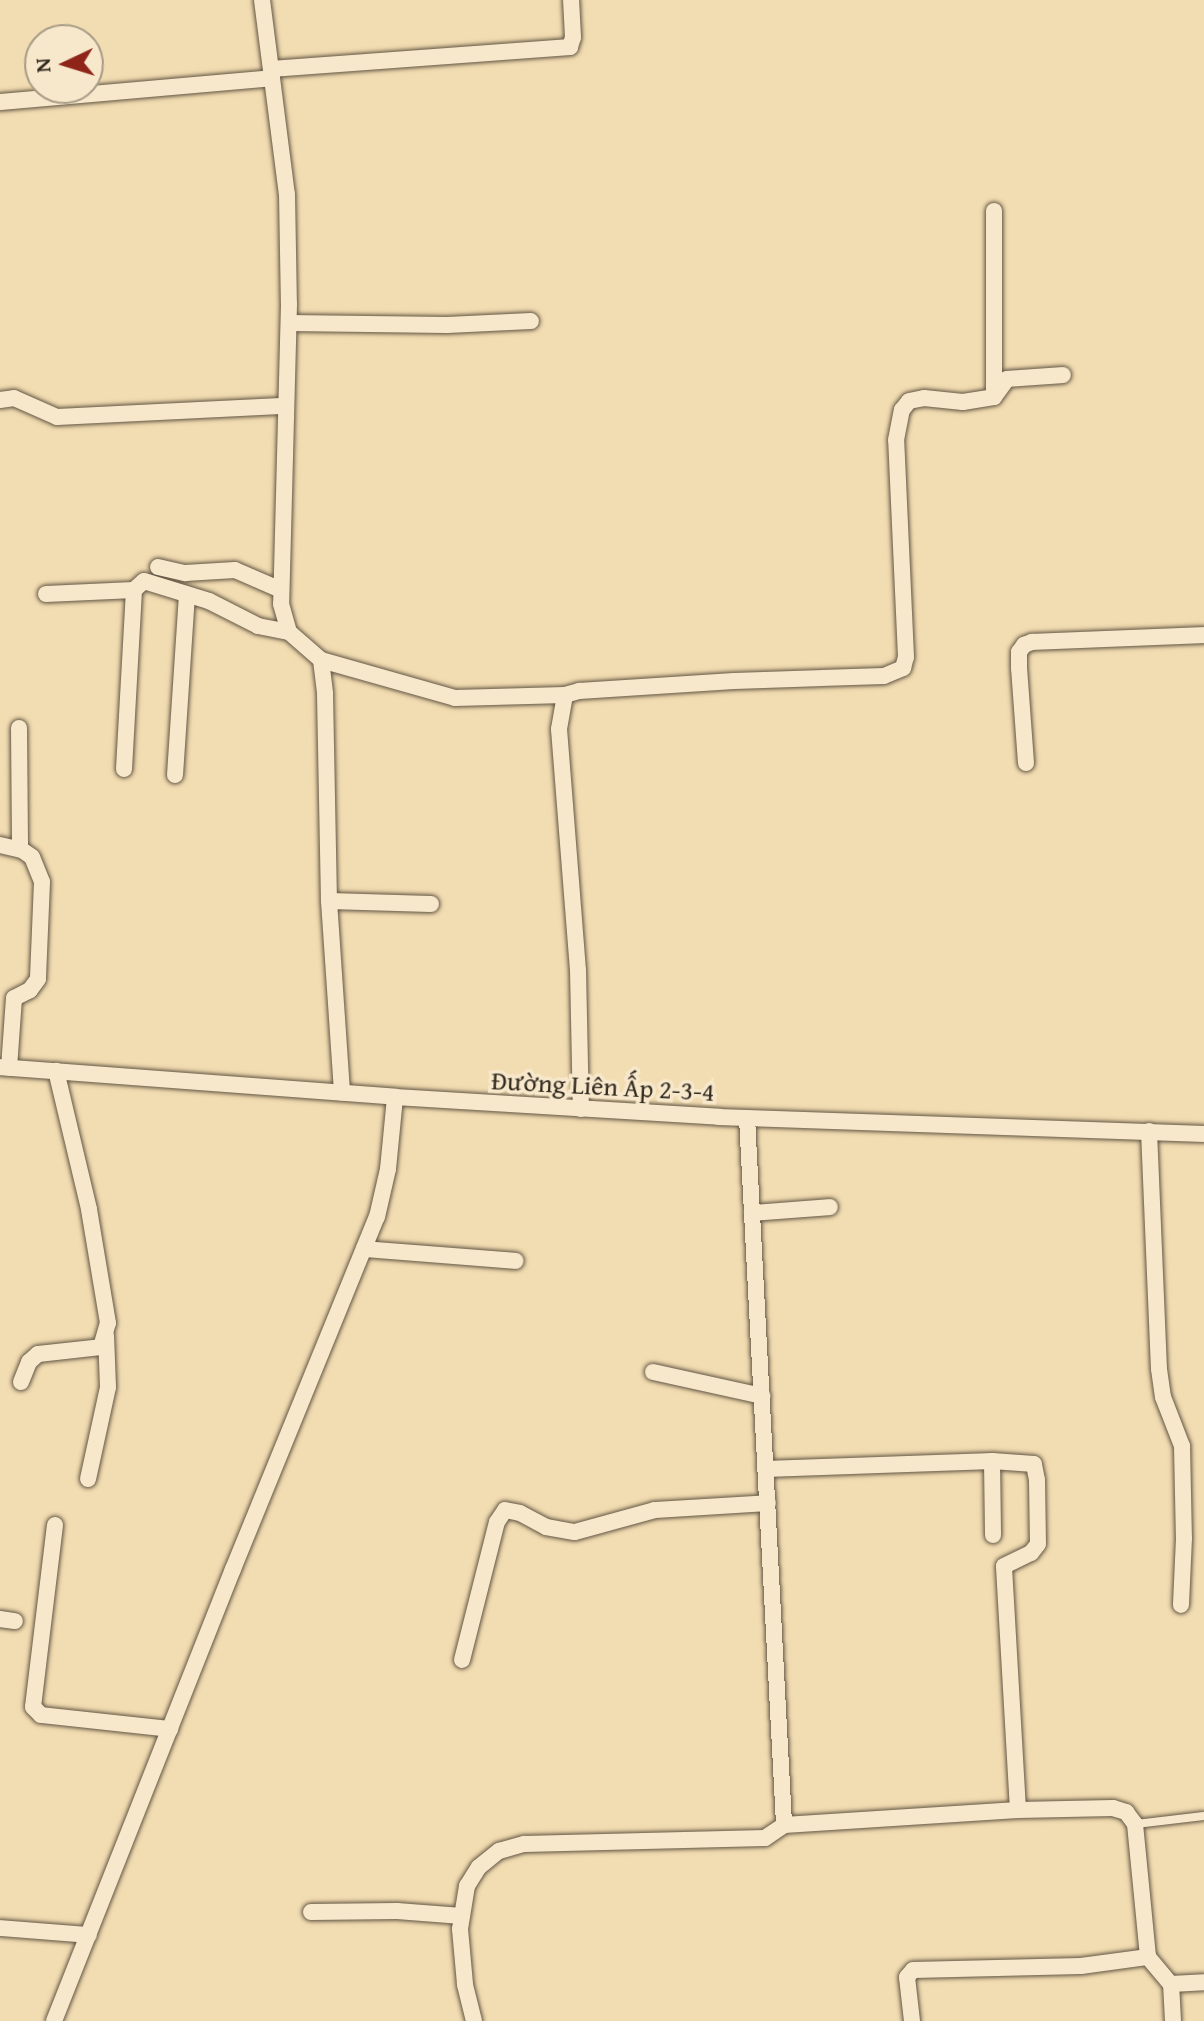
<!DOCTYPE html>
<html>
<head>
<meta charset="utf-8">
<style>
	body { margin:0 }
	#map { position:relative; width:1204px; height:2021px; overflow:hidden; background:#f2dcb1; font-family:"Gentium Book Plus",serif }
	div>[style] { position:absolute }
	.roads { filter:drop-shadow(0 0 2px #625644) drop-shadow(0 0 2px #625644) }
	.lane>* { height:8px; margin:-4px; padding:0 4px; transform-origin:4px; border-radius:4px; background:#f7e8cc }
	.street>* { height:16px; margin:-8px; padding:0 8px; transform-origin:8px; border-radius:8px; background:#f7e8cc }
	span { translate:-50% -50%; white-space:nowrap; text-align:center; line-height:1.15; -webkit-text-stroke:7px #f7e8cc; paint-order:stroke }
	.street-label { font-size:26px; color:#322a1f }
	.north { position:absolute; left:24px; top:24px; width:80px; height:80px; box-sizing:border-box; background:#f7e8cc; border:2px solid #a89c87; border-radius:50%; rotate:266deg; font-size:22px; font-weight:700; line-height:32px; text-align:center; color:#322a1f }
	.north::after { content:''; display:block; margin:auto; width:28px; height:36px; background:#8f2418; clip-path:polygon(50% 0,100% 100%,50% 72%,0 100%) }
</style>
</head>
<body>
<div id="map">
	<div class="roads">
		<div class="lane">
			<i style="left:1136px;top:1824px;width:68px;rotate:-6.7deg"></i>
		</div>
		<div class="street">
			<i style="left:262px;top:0;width:196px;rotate:82.7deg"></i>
			<i style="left:287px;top:194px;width:110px;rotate:89deg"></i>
			<i style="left:289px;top:304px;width:300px;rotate:91.5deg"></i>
			<i style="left:281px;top:604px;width:29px;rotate:74deg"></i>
			<i style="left:289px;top:632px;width:43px;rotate:41.2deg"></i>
			<i style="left:321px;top:660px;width:34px;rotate:83deg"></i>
			<i style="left:325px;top:694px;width:207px;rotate:88.9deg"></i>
			<i style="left:329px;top:901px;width:192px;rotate:86.1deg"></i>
			<i style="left:271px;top:69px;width:300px;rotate:-4.2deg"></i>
			<i style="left:570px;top:47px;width:10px;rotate:-73deg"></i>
			<i style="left:573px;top:37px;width:37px;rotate:-93deg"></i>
			<i style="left:0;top:102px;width:273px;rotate:-5deg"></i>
			<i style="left:994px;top:211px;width:186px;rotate:90deg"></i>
			<i style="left:289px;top:323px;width:158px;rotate:0.7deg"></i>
			<i style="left:447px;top:325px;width:84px;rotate:-2.7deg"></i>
			<i style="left:0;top:400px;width:14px;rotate:-8deg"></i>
			<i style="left:14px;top:398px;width:47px;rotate:23.8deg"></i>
			<i style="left:57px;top:417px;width:229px;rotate:-2.8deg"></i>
			<i style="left:158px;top:567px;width:28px;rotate:13deg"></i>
			<i style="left:185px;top:573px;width:50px;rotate:-3.4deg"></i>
			<i style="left:235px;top:570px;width:50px;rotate:23.5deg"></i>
			<i style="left:46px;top:594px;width:88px;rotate:-2.6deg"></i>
			<i style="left:134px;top:590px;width:13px;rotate:-42deg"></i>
			<i style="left:144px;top:581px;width:68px;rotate:17.1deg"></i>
			<i style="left:209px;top:601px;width:55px;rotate:27deg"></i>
			<i style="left:258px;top:626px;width:32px;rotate:11deg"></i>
			<i style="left:321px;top:660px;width:139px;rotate:15.8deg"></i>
			<i style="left:455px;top:698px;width:110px;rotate:-1.6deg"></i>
			<i style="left:565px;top:695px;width:15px;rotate:-16deg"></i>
			<i style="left:579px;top:691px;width:155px;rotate:-3.7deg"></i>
			<i style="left:734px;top:681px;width:150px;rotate:-1.9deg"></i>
			<i style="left:884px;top:676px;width:21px;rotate:-23deg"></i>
			<i style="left:903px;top:668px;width:11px;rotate:-75deg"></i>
			<i style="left:906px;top:657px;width:217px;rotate:-92.6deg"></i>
			<i style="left:896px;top:440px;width:31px;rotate:-79deg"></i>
			<i style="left:902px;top:410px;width:11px;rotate:-52deg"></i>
			<i style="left:909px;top:401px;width:15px;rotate:-11deg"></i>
			<i style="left:924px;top:398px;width:39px;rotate:6deg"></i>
			<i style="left:963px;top:402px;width:31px;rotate:-9deg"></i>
			<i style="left:994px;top:397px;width:22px;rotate:-54deg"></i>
			<i style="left:1007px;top:379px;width:56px;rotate:-4.1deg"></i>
			<i style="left:565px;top:695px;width:35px;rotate:100deg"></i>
			<i style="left:559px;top:729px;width:242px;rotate:85.5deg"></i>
			<i style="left:578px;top:970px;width:139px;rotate:88.8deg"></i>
			<i style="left:19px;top:728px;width:121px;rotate:89.5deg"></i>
			<i style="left:1026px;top:763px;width:95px;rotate:-94.2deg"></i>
			<i style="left:1019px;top:668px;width:16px;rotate:-90deg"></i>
			<i style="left:1019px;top:652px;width:9px;rotate:-54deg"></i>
			<i style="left:1024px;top:645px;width:9px;rotate:-21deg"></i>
			<i style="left:1032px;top:642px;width:172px;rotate:-2.3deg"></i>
			<i style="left:124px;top:769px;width:179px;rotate:-86.8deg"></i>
			<i style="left:175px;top:775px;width:181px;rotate:-86.2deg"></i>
			<i style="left:0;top:845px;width:23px;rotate:13deg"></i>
			<i style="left:22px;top:850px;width:12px;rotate:35deg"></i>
			<i style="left:32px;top:857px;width:27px;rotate:68deg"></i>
			<i style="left:42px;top:882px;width:97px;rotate:92.4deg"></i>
			<i style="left:38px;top:979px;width:14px;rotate:126deg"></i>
			<i style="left:30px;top:990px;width:18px;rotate:153deg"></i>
			<i style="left:14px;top:998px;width:70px;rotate:94.1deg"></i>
			<i style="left:329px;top:901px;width:102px;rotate:1.7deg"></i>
			<i style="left:0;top:1067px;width:396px;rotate:4.3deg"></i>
			<i style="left:395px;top:1097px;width:325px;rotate:3.5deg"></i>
			<i style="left:719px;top:1117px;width:485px;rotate:2deg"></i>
			<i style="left:747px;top:1118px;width:708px;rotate:87deg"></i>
			<i style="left:1149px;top:1131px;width:238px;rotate:87.6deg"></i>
			<i style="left:1159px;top:1369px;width:28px;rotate:82deg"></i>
			<i style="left:1163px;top:1397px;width:53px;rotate:68.8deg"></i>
			<i style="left:1182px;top:1446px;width:92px;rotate:88.8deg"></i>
			<i style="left:1184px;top:1538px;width:67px;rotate:92.6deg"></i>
			<i style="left:752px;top:1213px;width:78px;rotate:-4.4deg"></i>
			<i style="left:364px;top:1249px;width:152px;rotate:4.5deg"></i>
			<i style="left:653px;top:1372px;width:112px;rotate:12.4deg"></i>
			<i style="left:21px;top:1382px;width:22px;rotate:-68deg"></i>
			<i style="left:29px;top:1362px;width:12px;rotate:-42deg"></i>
			<i style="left:38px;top:1354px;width:63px;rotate:-6.3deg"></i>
			<i style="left:101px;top:1347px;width:25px;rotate:-74deg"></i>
			<i style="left:108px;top:1323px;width:116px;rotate:-99.5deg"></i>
			<i style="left:89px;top:1209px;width:142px;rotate:-103.4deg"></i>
			<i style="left:992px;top:1461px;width:74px;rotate:89.2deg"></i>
			<i style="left:88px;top:1479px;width:94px;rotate:-77.7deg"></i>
			<i style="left:108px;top:1387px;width:51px;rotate:-92.2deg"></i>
			<i style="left:55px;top:1525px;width:183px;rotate:96.9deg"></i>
			<i style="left:33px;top:1707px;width:11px;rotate:45deg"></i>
			<i style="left:41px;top:1715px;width:130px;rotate:6.2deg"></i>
			<i style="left:0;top:1619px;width:15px;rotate:8deg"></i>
			<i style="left:462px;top:1660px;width:142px;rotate:-75.8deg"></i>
			<i style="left:497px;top:1522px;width:14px;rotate:-56deg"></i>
			<i style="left:505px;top:1510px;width:15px;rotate:11deg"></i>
			<i style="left:520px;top:1513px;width:30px;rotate:28deg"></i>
			<i style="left:546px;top:1527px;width:29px;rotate:10deg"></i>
			<i style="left:575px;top:1532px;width:83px;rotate:-15.4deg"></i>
			<i style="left:655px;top:1510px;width:113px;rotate:-3.5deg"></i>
			<i style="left:1018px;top:1810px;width:95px;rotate:-1.2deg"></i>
			<i style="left:1113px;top:1808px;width:14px;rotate:17deg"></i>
			<i style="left:1126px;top:1812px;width:15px;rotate:53deg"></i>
			<i style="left:1135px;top:1824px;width:134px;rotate:84.4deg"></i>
			<i style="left:1148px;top:1957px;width:35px;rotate:50deg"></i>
			<i style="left:311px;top:1912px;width:86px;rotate:-0.7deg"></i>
			<i style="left:397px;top:1911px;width:65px;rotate:4.4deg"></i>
			<i style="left:0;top:1928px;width:89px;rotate:4.5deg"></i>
			<i style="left:54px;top:2021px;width:486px;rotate:-68.4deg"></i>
			<i style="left:233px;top:1569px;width:380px;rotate:-67.8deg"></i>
			<i style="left:377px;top:1217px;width:49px;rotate:-77.1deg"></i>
			<i style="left:388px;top:1169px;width:72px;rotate:-84.4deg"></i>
			<i style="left:474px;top:2021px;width:38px;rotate:-104deg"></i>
			<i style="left:465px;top:1984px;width:55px;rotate:-95.2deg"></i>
			<i style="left:460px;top:1929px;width:44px;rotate:-80.8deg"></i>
			<i style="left:467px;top:1886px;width:22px;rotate:-58deg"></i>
			<i style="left:479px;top:1867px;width:26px;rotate:-39deg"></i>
			<i style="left:499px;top:1851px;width:26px;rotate:-16deg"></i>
			<i style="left:524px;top:1844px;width:241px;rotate:-1.4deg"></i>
			<i style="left:765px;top:1838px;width:23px;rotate:-34deg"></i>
			<i style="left:784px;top:1825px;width:234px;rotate:-3.7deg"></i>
			<i style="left:1018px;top:1810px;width:244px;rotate:-93.3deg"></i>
			<i style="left:1004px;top:1566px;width:30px;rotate:-26deg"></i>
			<i style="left:1031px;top:1553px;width:11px;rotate:-52deg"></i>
			<i style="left:1038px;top:1544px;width:64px;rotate:-90.9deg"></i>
			<i style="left:1037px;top:1480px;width:16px;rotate:-101deg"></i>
			<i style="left:1034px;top:1464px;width:42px;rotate:-175.9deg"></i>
			<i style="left:992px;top:1461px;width:226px;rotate:178deg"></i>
			<i style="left:912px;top:2021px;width:44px;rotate:-96.5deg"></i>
			<i style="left:907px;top:1977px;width:9px;rotate:-49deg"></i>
			<i style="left:913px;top:1970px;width:168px;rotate:-1.4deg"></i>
			<i style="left:1081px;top:1966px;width:68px;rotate:-7.7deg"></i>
			<i style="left:1173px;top:2021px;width:37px;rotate:-93deg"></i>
			<i style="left:1171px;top:1984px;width:33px;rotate:-3deg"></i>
		</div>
	</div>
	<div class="street-label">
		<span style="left:603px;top:1086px;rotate:3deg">Đường Liên Ấp 2-3-4</span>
	</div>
	<div class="north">N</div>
</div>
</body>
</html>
